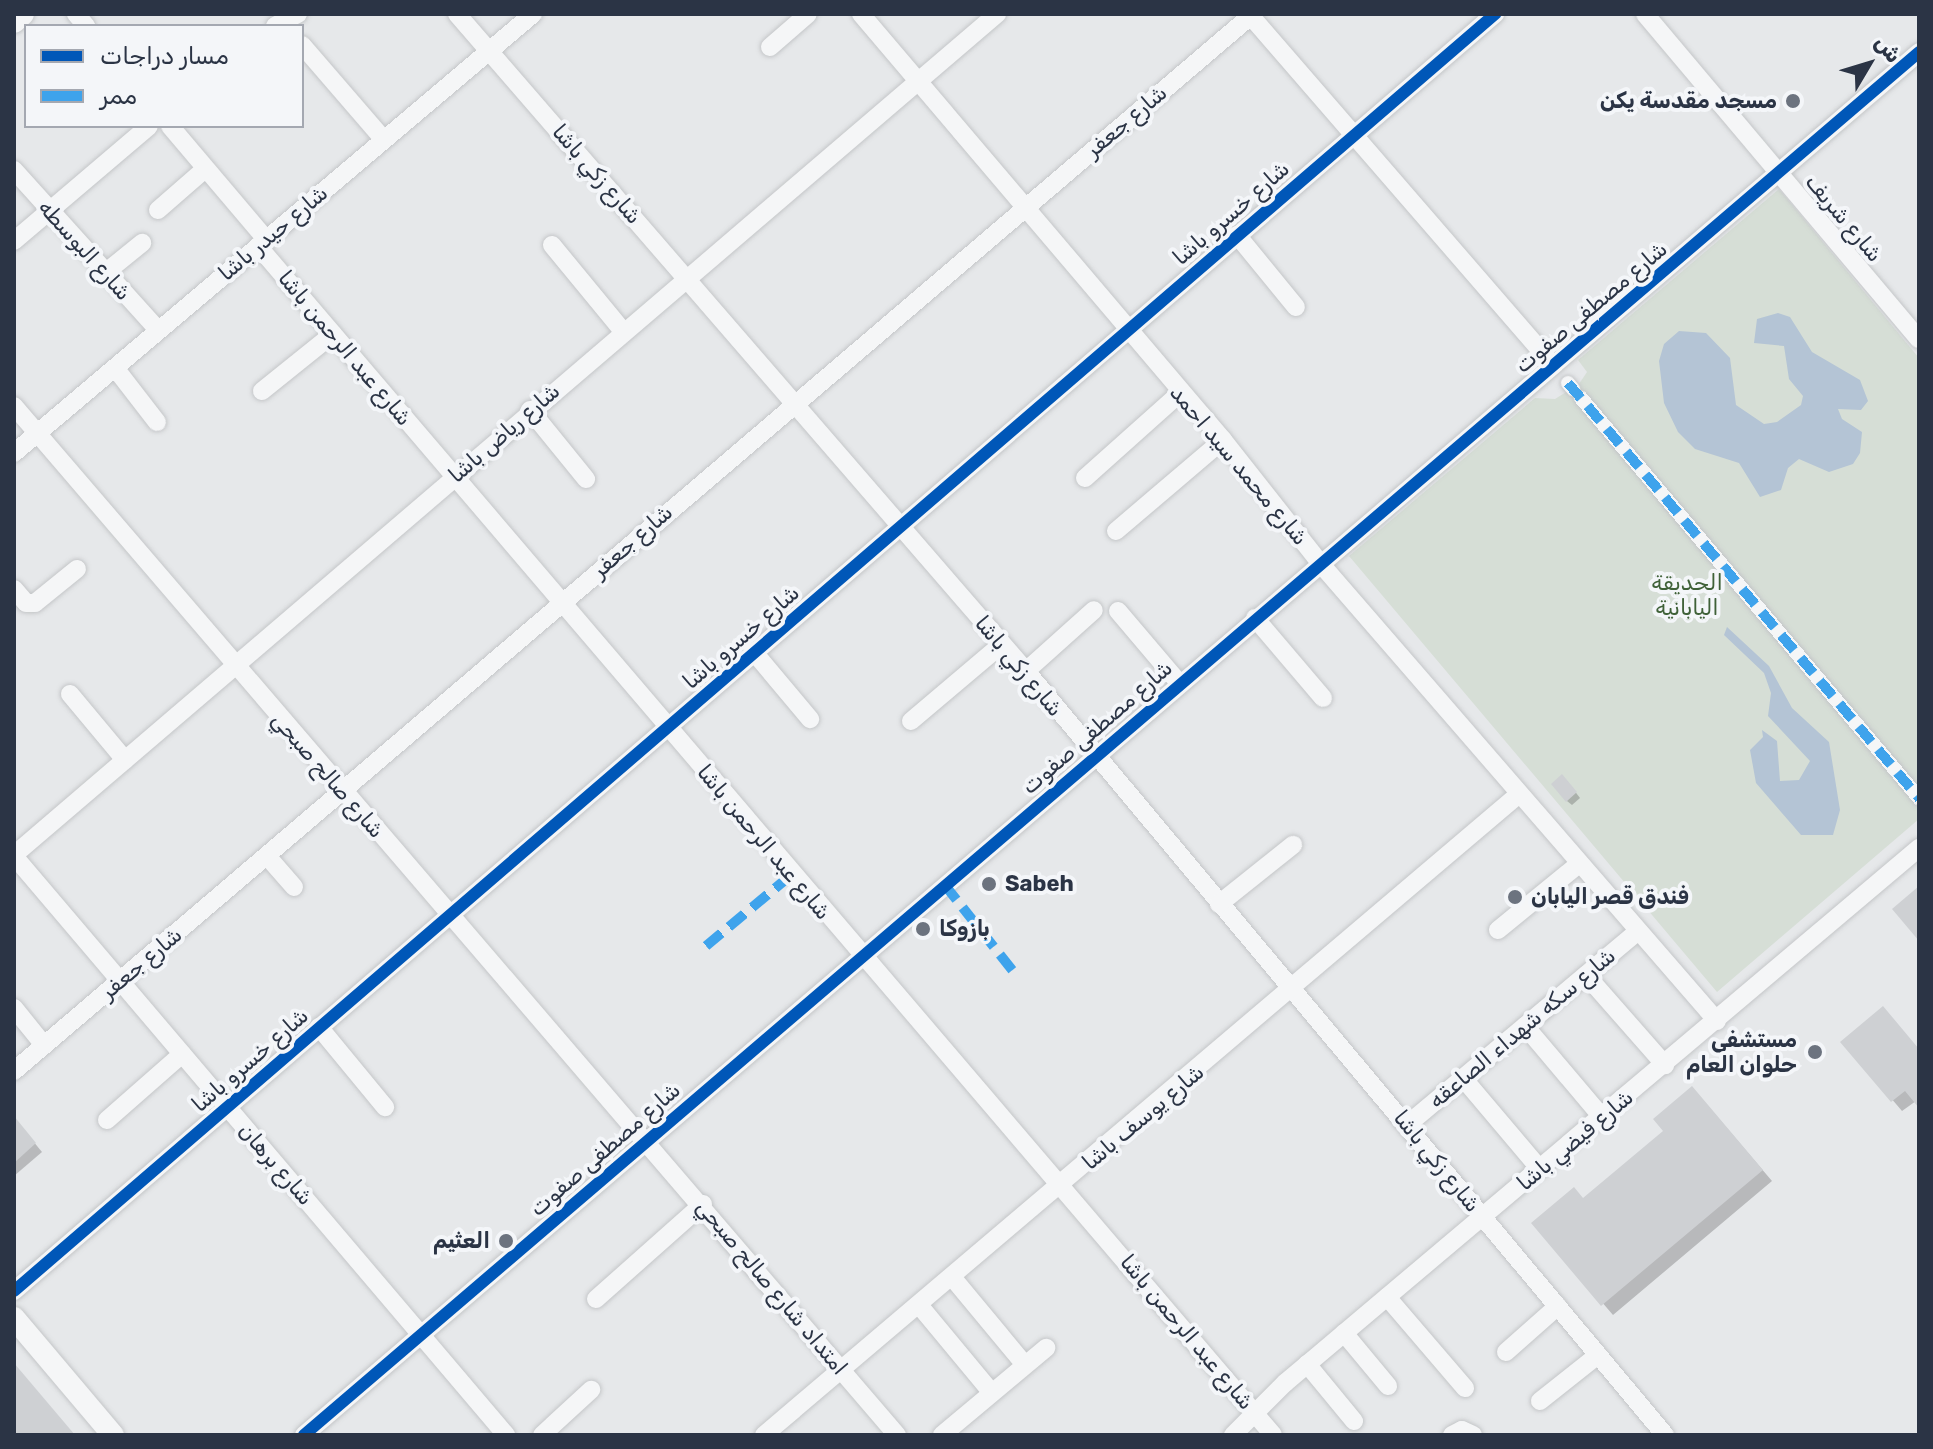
<!DOCTYPE html>
<html>
<head>
<meta charset="utf-8">
<style>
	body { margin:0 }
	#map { position:relative; width:1933px; height:1449px; overflow:hidden; background:#e6e8ea; font-family:Rubik,Cairo,sans-serif }
	div>[style] { position:absolute }
	.green>* { inset:0; background:#d6ded6 }
	.water>* { inset:0; background:#b4c4d5 }
	.shadow>* { inset:0; background:#0003 }
	.building>* { inset:0; background:#ced0d3 }
	.roads { filter:drop-shadow(0 0 2px #c4c6c8) drop-shadow(0 0 2px #c4c6c8) }
	.pedestrian>* { height:14px; margin:-7px; padding:0 7px; transform-origin:7px; border-radius:7px; background:#f5f6f7 }
	.minor>* { height:18px; margin:-9px; padding:0 9px; transform-origin:9px; border-radius:9px; background:#f5f6f7 }
	.tertiary>* { height:22px; margin:-11px; padding:0 11px; transform-origin:11px; border-radius:11px; background:#f5f6f7 }
	.quiet>* { height:10px; margin-top:-5px; transform-origin:0; background:repeating-linear-gradient(90deg,#3ea3ec 0 20px,transparent 0 30px) }
	.cycleway>* { height:12px; margin:-6px; padding:0 6px; transform-origin:6px; border-radius:6px; background:#0057b8 }
	.dots>* { width:22px; height:22px; translate:-50% -50%; box-sizing:border-box; border:4px solid #f4f6f9; border-radius:50% }
	span { translate:-50% -50%; white-space:nowrap; text-align:center; line-height:1.15; -webkit-text-stroke:8px #f4f6f9; paint-order:stroke }
	.poi-label { font-size:22px; color:#2b3445; font-weight:700 }
	.right { translate:-100% -50%; text-align:right }
	.left { translate:0 -50%; text-align:left }
	.street-label { font-size:22px; color:#2b3445 }
	.park-label { font-size:22px; color:#3f6138 }
	.frame { position:absolute; inset:0; border:16px solid #2b3445; pointer-events:none }
	.legend { position:absolute; left:24px; top:24px; width:280px; height:104px; box-sizing:border-box; background:#f4f6f9; border:2px solid #a4a8b1; margin:0; padding:10px 14px; list-style:none; font-size:24px; color:#2b3445 }
	.legend li { display:flex; align-items:center; gap:16px; height:40px }
	.legend b { width:40px; border:2px solid #a4a8b1 }
	.north { position:absolute; left:1829px; top:24px; width:80px; height:80px; -webkit-text-stroke:6px #f4f6f9; paint-order:stroke; rotate:52deg; font-size:22px; font-weight:700; line-height:32px; text-align:center; color:#2b3445 }
	.north::after { content:''; display:block; margin:auto; width:28px; height:36px; background:#2b3445; clip-path:polygon(50% 0,100% 100%,50% 72%,0 100%) }
</style>
</head>
<body>
<div id="map">
	<div class="green">
		<i style="clip-path:polygon(1779px 189px,1919px 358px,1919px 819px,1717px 992px,1349px 556px,1535px 398px,1555px 399px,1579px 384px,1587px 372px,1578px 360px)"></i>
	</div>
	<div class="water">
		<i style="clip-path:polygon(1778px 313px,1790px 317px,1812px 352px,1860px 380px,1868px 401px,1861px 410px,1838px 409px,1842px 419px,1862px 432px,1860px 453px,1853px 464px,1829px 472px,1799px 459px,1788px 468px,1781px 490px,1760px 497px,1739px 463px,1695px 449px,1678px 432px,1664px 403px,1659px 361px,1664px 344px,1679px 331px,1706px 333px,1730px 358px,1736px 405px,1764px 424px,1777px 422px,1801px 405px,1803px 396px,1789px 379px,1784px 346px,1754px 343px,1757px 319px)"></i>
		<i style="clip-path:polygon(1727px 627px,1769px 666px,1792px 708px,1829px 742px,1840px 810px,1833px 835px,1801px 835px,1756px 783px,1750px 750px,1763px 737px,1762px 730px,1777px 741px,1780px 781px,1799px 780px,1810px 761px,1768px 716px,1771px 693px,1764px 673px,1724px 635px)"></i>
	</div>
	<div class="shadow">
		<i style="clip-path:polygon(1567px 781px,1580px 798px,1572px 805px,1567px 801px)"></i>
		<i style="clip-path:polygon(1843px 1042px,1919px 1050px,1919px 1105px,1916px 1101px,1902px 1111px)"></i>
		<i style="clip-path:polygon(1702px 1099px,1772px 1181px,1613px 1315px,1534px 1223px,1584px 1200px)"></i>
		<i style="clip-path:polygon(14px 1118px,42px 1152px,14px 1176px)"></i>
	</div>
	<div class="building">
		<i style="clip-path:polygon(1562px 774px,1577px 792px,1566px 802px,1551px 784px)"></i>
		<i style="clip-path:polygon(1919px 886px,1919px 941px,1892px 909px)"></i>
		<i style="clip-path:polygon(1883px 1006px,1919px 1049px,1919px 1108px,1905px 1091px,1891px 1102px,1840px 1042px)"></i>
		<i style="clip-path:polygon(1692px 1086px,1763px 1170px,1601px 1306px,1531px 1223px,1574px 1187px,1583px 1198px,1663px 1131px,1653px 1119px)"></i>
		<i style="clip-path:polygon(14px 1116px,36px 1143px,14px 1163px)"></i>
		<i style="clip-path:polygon(14px 1363px,75px 1435px,14px 1435px)"></i>
	</div>
	<div class="roads">
		<div class="pedestrian">
			<i style="left:1568px;top:383px;width:8px;rotate:50deg"></i>
			<i style="left:1581px;top:398px;width:524px;rotate:49.8deg"></i>
		</div>
		<div class="minor">
			<i style="left:76px;top:14px;width:16px;rotate:50deg"></i>
			<i style="left:457px;top:14px;width:869px;rotate:49.11deg"></i>
			<i style="left:1026px;top:671px;width:996px;rotate:50.09deg"></i>
			<i style="left:861px;top:14px;width:559px;rotate:49.64deg"></i>
			<i style="left:1223px;top:440px;width:157px;rotate:51.7deg"></i>
			<i style="left:1320px;top:563px;width:606px;rotate:49.08deg"></i>
			<i style="left:1249px;top:14px;width:463px;rotate:49.1deg"></i>
			<i style="left:1645px;top:14px;width:425px;rotate:49.9deg"></i>
			<i style="left:275px;top:26px;width:26px;rotate:-28deg"></i>
			<i style="left:302px;top:45px;width:124px;rotate:49.2deg"></i>
			<i style="left:770px;top:47px;width:50px;rotate:-41deg"></i>
			<i style="left:170px;top:126px;width:148px;rotate:49.7deg"></i>
			<i style="left:14px;top:170px;width:214px;rotate:48deg"></i>
			<i style="left:158px;top:210px;width:62px;rotate:-41.1deg"></i>
			<i style="left:1237px;top:235px;width:93px;rotate:50.7deg"></i>
			<i style="left:14px;top:241px;width:177px;rotate:-40.4deg"></i>
			<i style="left:552px;top:245px;width:112px;rotate:50.5deg"></i>
			<i style="left:258px;top:246px;width:1563px;rotate:49.51deg"></i>
			<i style="left:105px;top:273px;width:48px;rotate:-39deg"></i>
			<i style="left:116px;top:369px;width:67px;rotate:52.3deg"></i>
			<i style="left:262px;top:391px;width:91px;rotate:-38.8deg"></i>
			<i style="left:14px;top:406px;width:1356px;rotate:49.37deg"></i>
			<i style="left:530px;top:410px;width:89px;rotate:50.9deg"></i>
			<i style="left:14px;top:453px;width:680px;rotate:-40.23deg"></i>
			<i style="left:1085px;top:478px;width:127px;rotate:-41.8deg"></i>
			<i style="left:1116px;top:531px;width:140px;rotate:-40.4deg"></i>
			<i style="left:14px;top:589px;width:18px;rotate:49deg"></i>
			<i style="left:26px;top:603px;width:9px"></i>
			<i style="left:35px;top:603px;width:54px;rotate:-39deg"></i>
			<i style="left:1118px;top:611px;width:94px;rotate:49.7deg"></i>
			<i style="left:1255px;top:618px;width:105px;rotate:49.6deg"></i>
			<i style="left:753px;top:651px;width:89px;rotate:50deg"></i>
			<i style="left:1026px;top:671px;width:91px;rotate:-41.9deg"></i>
			<i style="left:70px;top:694px;width:86px;rotate:50.2deg"></i>
			<i style="left:911px;top:721px;width:119px;rotate:-40.2deg"></i>
			<i style="left:14px;top:855px;width:1294px;rotate:-40.55deg"></i>
			<i style="left:14px;top:856px;width:760px;rotate:49.64deg"></i>
			<i style="left:267px;top:856px;width:41px;rotate:48.9deg"></i>
			<i style="left:1219px;top:904px;width:95px;rotate:-38.6deg"></i>
			<i style="left:1498px;top:930px;width:104px;rotate:-39.2deg"></i>
			<i style="left:1586px;top:975px;width:120px;rotate:48.7deg"></i>
			<i style="left:14px;top:1008px;width:48px;rotate:51deg"></i>
			<i style="left:1525px;top:1026px;width:119px;rotate:49.8deg"></i>
			<i style="left:319px;top:1027px;width:104px;rotate:50.5deg"></i>
			<i style="left:14px;top:1071px;width:1629px;rotate:-40.47deg"></i>
			<i style="left:1463px;top:1078px;width:119px;rotate:49.8deg"></i>
			<i style="left:107px;top:1120px;width:100px;rotate:-41.3deg"></i>
			<i style="left:1407px;top:1125px;width:302px;rotate:-40deg"></i>
			<i style="left:952px;top:1277px;width:114px;rotate:50.3deg"></i>
			<i style="left:14px;top:1291px;width:1956px;rotate:-40.77deg"></i>
			<i style="left:1387px;top:1297px;width:120px;rotate:49.4deg"></i>
			<i style="left:596px;top:1299px;width:143px;rotate:-41.6deg"></i>
			<i style="left:919px;top:1305px;width:114px;rotate:50.3deg"></i>
			<i style="left:1344px;top:1333px;width:69px;rotate:50.3deg"></i>
			<i style="left:1506px;top:1352px;width:69px;rotate:-41.5deg"></i>
			<i style="left:1307px;top:1364px;width:74px;rotate:50.5deg"></i>
			<i style="left:1540px;top:1401px;width:74px;rotate:-38.4deg"></i>
			<i style="left:304px;top:1435px;width:2126px;rotate:-40.57deg"></i>
			<i style="left:542px;top:1435px;width:67px;rotate:-42.6deg"></i>
			<i style="left:764px;top:1435px;width:990px;rotate:-40.33deg"></i>
			<i style="left:942px;top:1435px;width:136px;rotate:-39.9deg"></i>
			<i style="left:1233px;top:1435px;width:74px;rotate:-45deg"></i>
			<i style="left:1285px;top:1383px;width:830px;rotate:-40.16deg"></i>
			<i style="left:1452px;top:1435px;width:11px;rotate:-27deg"></i>
			<i style="left:1462px;top:1430px;width:12px;rotate:24deg"></i>
		</div>
		<div class="tertiary">
			<i style="left:14px;top:22px;width:12px;rotate:-42deg"></i>
			<i style="left:14px;top:1318px;width:153px;rotate:49.8deg"></i>
		</div>
	</div>
	<div class="quiet">
		<i style="left:1568px;top:383px;width:544px;rotate:49.78deg"></i>
		<i style="left:944px;top:884px;width:111px;rotate:51.6deg"></i>
		<i style="left:706px;top:946px;width:111px;rotate:-39.9deg"></i>
	</div>
	<div class="cycleway">
		<i style="left:14px;top:1291px;width:1956px;rotate:-40.77deg"></i>
		<i style="left:304px;top:1435px;width:2126px;rotate:-40.57deg"></i>
	</div>
	<div class="dots">
		<i style="left:1793px;top:101px;background:#6c737f"></i>
		<i style="left:989px;top:884px;background:#6c737f"></i>
		<i style="left:1515px;top:897px;background:#6c737f"></i>
		<i style="left:923px;top:929px;background:#6c737f"></i>
		<i style="left:1815px;top:1052px;background:#6c737f"></i>
		<i style="left:506px;top:1241px;background:#6c737f"></i>
	</div>
	<div class="poi-label">
		<span class="right" style="left:1777px;top:101px">مسجد مقدسة يكن</span>
		<span class="left" style="left:1005px;top:884px">Sabeh</span>
		<span class="left" style="left:1531px;top:897px">فندق قصر اليابان</span>
		<span class="left" style="left:939px;top:929px">بازوكا</span>
		<span class="right" style="left:1797px;top:1052px">مستشفى<br>حلوان العام</span>
		<span class="right" style="left:490px;top:1241px">العثيم</span>
	</div>
	<div class="street-label">
		<span style="left:1126px;top:121px;rotate:-40deg">شارع جعفر</span>
		<span style="left:597px;top:174px;rotate:49deg">شارع زكي باشا</span>
		<span style="left:1231px;top:213px;rotate:-41deg">شارع خسرو باشا</span>
		<span style="left:1844px;top:218px;rotate:50deg">شارع شريف</span>
		<span style="left:273px;top:233px;rotate:-40deg">شارع حيدر باشا</span>
		<span style="left:85px;top:250px;rotate:48deg">شارع البوسطه</span>
		<span style="left:1591px;top:307px;rotate:-40deg">شارع مصطفى صفوت</span>
		<span style="left:345px;top:348px;rotate:50deg">شارع عبد الرحمن باشا</span>
		<span style="left:504px;top:433px;rotate:-41deg">شارع رياض باشا</span>
		<span style="left:1239px;top:465px;rotate:50deg">شارع محمد سيد احمد</span>
		<span style="left:632px;top:541px;rotate:-41deg">شارع جعفر</span>
		<span style="left:741px;top:637px;rotate:-41deg">شارع خسرو باشا</span>
		<span style="left:1019px;top:666px;rotate:50deg">شارع زكي باشا</span>
		<span style="left:1097px;top:727px;rotate:-41deg">شارع مصطفى صفوت</span>
		<span style="left:328px;top:775px;rotate:49deg">شارع صالح صبحي</span>
		<span style="left:764px;top:842px;rotate:50deg">شارع عبد الرحمن باشا</span>
		<span style="left:141px;top:963px;rotate:-40deg">شارع جعفر</span>
		<span style="left:1522px;top:1028px;rotate:-40deg">شارع سكه شهداء الصاعقه</span>
		<span style="left:250px;top:1060px;rotate:-41deg">شارع خسرو باشا</span>
		<span style="left:1143px;top:1117px;rotate:-40deg">شارع يوسف باشا</span>
		<span style="left:1575px;top:1140px;rotate:-40deg">شارع فيضي باشا</span>
		<span style="left:605px;top:1149px;rotate:-41deg">شارع مصطفى صفوت</span>
		<span style="left:1437px;top:1161px;rotate:51deg">شارع زكي باشا</span>
		<span style="left:276px;top:1164px;rotate:49deg">شارع برهان</span>
		<span style="left:772px;top:1287px;rotate:50deg">امتداد شارع صالح صبحي</span>
		<span style="left:1187px;top:1332px;rotate:50deg">شارع عبد الرحمن باشا</span>
	</div>
	<div class="park-label">
		<span style="left:1687px;top:595px">الحديقة<br>اليابانية</span>
	</div>
	<div class="frame"></div>
	<ul class="legend">
	<li><b style="height:10px;background:#0057b8"></b>مسار دراجات</li>
	<li><b style="height:10px;background:#3ea3ec"></b>ممر</li>
	</ul>
	<div class="north">ش</div>
</div>
</body>
</html>
